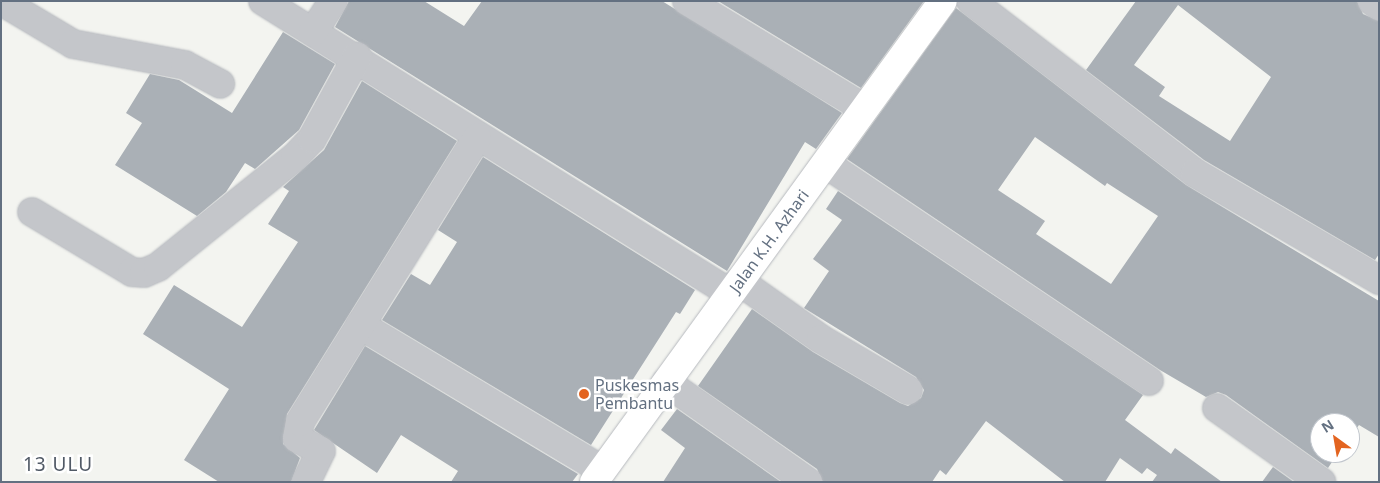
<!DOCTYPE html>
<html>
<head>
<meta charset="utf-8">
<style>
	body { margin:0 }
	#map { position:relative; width:1380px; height:483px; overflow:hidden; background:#f3f4f0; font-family:"Noto Sans",sans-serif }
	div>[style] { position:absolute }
	.building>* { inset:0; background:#aab0b6 }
	.roads { filter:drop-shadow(0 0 1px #b6b9be) drop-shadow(0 0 1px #b6b9be) }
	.street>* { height:28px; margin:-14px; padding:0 14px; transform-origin:14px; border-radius:14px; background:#c4c6ca }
	.secondary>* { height:28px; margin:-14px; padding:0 14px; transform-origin:14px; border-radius:14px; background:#fff }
	.dots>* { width:14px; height:14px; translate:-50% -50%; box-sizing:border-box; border:2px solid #fff; border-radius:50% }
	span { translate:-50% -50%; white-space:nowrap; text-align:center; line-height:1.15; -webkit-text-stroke:5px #fff; paint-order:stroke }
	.street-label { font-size:16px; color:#637081 }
	.poi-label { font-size:16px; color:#637081 }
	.left { translate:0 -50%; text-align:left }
	.quarter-label { font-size:19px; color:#515a66; letter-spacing:1px }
	.frame { position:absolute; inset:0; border:2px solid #637081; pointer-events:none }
	.north { position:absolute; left:1310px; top:413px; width:50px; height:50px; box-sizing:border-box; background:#fff; border:1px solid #c1c6cd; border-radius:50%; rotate:328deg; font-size:14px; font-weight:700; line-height:20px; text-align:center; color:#637081 }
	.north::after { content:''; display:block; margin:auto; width:18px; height:22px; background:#e36420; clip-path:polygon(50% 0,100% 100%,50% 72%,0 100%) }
</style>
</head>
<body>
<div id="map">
	<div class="building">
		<i style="clip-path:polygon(349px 1px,424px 1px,464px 26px,482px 1px,662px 1px,842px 113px,816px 149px,805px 142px,727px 271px,335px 27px)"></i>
		<i style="clip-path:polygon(718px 1px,924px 1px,861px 88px)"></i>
		<i style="clip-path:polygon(evenodd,1136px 1px,1357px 1px,1363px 14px,1379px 21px,1379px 254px,1375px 260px,1204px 160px,1086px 70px,1136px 1px,1178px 5px,1271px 77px,1230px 141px,1159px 96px,1165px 87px,1134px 65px,1178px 5px)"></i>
		<i style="clip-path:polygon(evenodd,956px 8px,1186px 185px,1379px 301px,1379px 437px,1359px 425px,1350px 437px,1350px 423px,1320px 423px,1320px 453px,1338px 453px,1328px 468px,1226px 395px,1218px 392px,1206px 397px,1160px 370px,847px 159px,956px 8px,1035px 137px,1105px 186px,1107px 183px,1158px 216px,1111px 284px,1036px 234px,1045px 221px,998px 190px,1035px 137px)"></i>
		<i style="clip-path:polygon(283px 32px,335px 64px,299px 130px,255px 169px,245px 163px,226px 192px,197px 216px,115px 165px,142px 123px,126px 113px,150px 74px,179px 80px,232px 113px)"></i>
		<i style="clip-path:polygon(362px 81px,457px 141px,287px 414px,283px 444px,300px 458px,291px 482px,219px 482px,184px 460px,229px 389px,143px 334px,174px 285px,242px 327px,298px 242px,268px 224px,289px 191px,283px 187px,324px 150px)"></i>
		<i style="clip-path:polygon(483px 157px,695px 290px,680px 314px,676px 312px,591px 445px,382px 320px,411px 274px,430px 285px,457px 242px,438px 230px)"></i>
		<i style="clip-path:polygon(838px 191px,1143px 395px,1125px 420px,1171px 454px,1175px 448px,1222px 482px,1152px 482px,1157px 475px,1147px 468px,1142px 474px,1120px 458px,1105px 482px,1065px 482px,986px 421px,946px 475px,940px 470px,932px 482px,823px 482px,817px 469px,698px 386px,752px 309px,813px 352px,900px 403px,908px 406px,921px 398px,924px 390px,916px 377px,804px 308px,829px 271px,813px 259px,842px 220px,826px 209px)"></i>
		<i style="clip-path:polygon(365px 346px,578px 474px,572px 482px,451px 482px,458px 471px,401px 435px,377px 473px,314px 430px)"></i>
		<i style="clip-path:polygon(677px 409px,781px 482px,663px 482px,685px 448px,661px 430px)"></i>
		<i style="clip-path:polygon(1273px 467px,1294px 482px,1262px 482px)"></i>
	</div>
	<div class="roads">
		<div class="street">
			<i style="left:1px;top:1px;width:84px;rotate:30.8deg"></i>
			<i style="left:73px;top:44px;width:114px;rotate:10.6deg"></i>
			<i style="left:185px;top:65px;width:40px;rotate:28deg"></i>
			<i style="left:263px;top:1px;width:551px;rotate:32.02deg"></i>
			<i style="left:687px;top:1px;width:208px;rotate:31.2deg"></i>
			<i style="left:971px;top:1px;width:282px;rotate:37.5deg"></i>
			<i style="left:1195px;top:173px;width:213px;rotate:30.2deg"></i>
			<i style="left:1372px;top:1px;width:9px;rotate:36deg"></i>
			<i style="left:313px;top:32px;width:37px;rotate:-57deg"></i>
			<i style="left:826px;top:164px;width:389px;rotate:33.9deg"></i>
			<i style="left:32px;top:212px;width:117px;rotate:31deg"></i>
			<i style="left:132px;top:272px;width:12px;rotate:5deg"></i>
			<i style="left:144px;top:273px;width:15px;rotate:-23deg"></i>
			<i style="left:158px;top:267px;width:176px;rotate:-38.8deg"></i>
			<i style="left:295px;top:157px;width:25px;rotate:-47deg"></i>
			<i style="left:312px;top:139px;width:94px;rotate:-61.2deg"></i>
			<i style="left:739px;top:281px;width:100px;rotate:35.3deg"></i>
			<i style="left:821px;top:339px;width:101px;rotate:30.4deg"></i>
			<i style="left:360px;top:325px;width:282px;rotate:30.9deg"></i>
			<i style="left:666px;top:382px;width:174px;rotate:35.2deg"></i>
			<i style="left:1217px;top:408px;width:128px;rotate:35.4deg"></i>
			<i style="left:306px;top:482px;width:34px;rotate:-64deg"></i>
			<i style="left:321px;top:451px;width:27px;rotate:-152deg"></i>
			<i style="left:297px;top:438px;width:16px;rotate:-79deg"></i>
			<i style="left:300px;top:422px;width:335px;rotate:-58.1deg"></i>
		</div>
		<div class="secondary">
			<i style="left:594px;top:482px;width:594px;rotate:-54.04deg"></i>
		</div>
	</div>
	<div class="dots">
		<i style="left:584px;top:394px;background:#e36420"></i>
	</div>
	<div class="street-label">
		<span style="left:769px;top:241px;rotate:-54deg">Jalan K.H. Azhari</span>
	</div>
	<div class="poi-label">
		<span class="left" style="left:595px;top:394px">Puskesmas<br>Pembantu</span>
	</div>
	<div class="quarter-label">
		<span style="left:58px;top:465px">13 ULU</span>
	</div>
	<div class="frame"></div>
	<div class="north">N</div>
</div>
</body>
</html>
